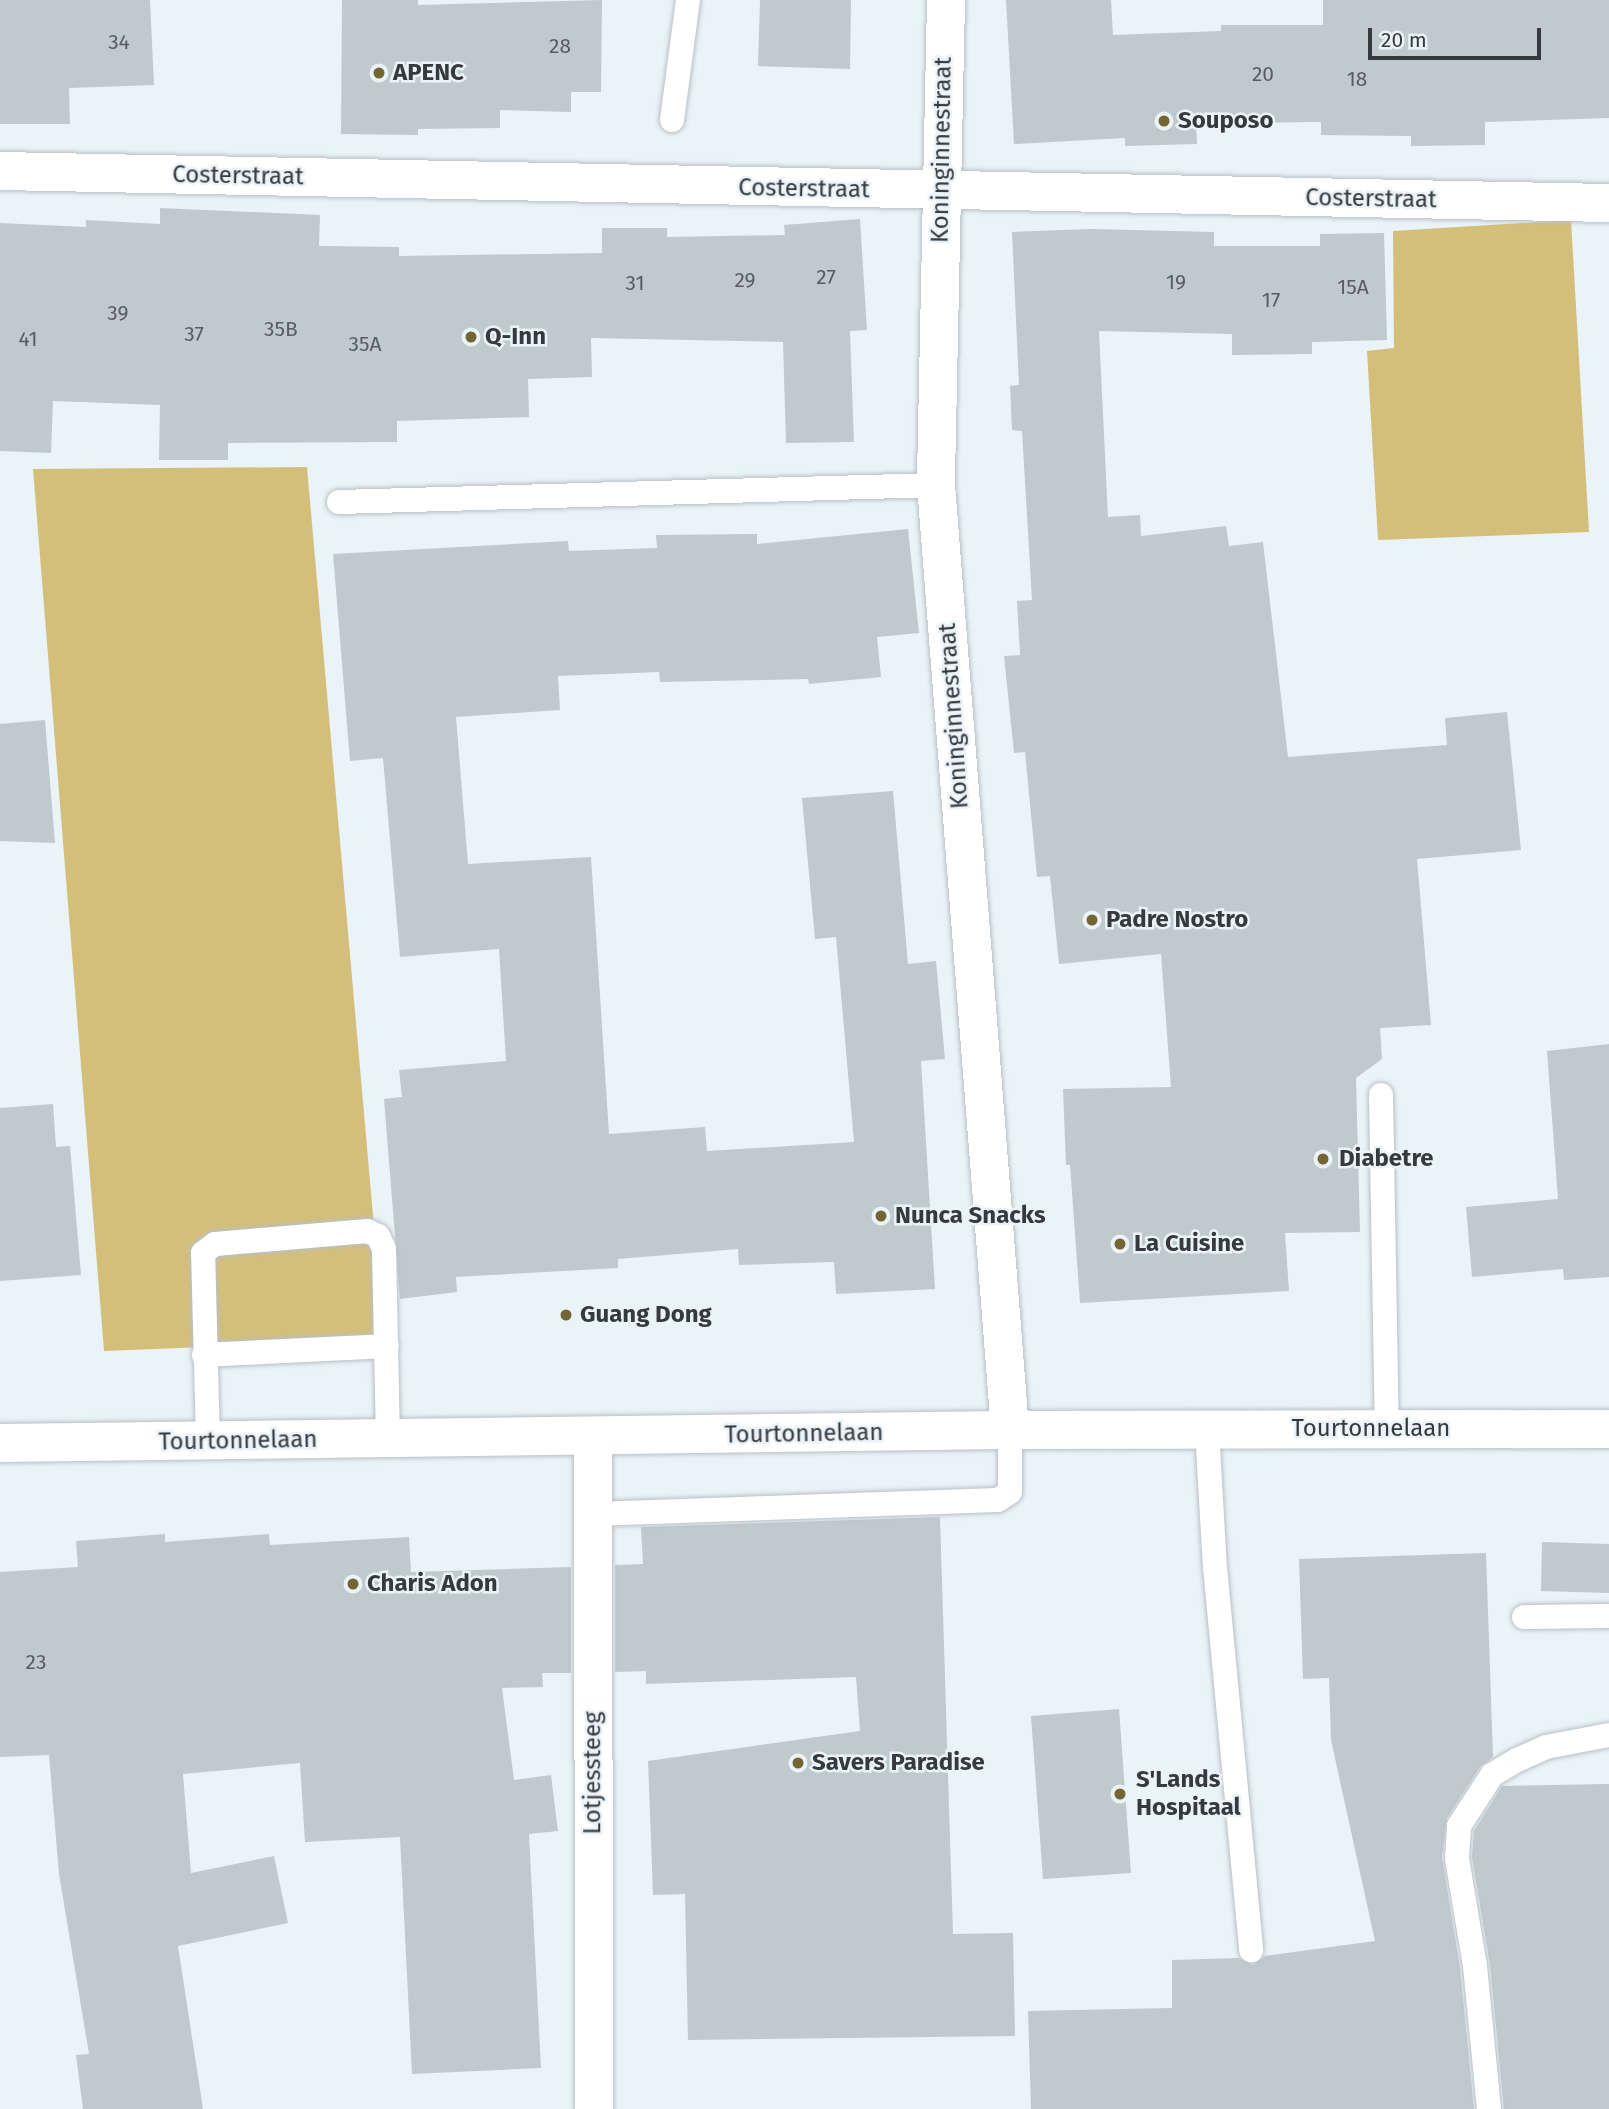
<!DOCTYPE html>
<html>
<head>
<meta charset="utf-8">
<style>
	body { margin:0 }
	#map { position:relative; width:1609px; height:2109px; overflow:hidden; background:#e9f3f8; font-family:"Fira Sans",sans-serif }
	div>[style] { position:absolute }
	.green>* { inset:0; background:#d4bf7a }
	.building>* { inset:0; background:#c0c9ce }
	.roads { filter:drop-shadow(0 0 2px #b7c0c5) drop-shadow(0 0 2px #b7c0c5) }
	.lane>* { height:24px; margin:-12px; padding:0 12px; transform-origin:12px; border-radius:12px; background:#fff }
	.street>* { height:38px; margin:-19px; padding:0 19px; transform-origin:19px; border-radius:19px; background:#fff }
	.secondary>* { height:38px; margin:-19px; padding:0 19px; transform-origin:19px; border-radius:19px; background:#fff }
	.dots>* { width:19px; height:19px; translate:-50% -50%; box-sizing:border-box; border:4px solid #e9f3f8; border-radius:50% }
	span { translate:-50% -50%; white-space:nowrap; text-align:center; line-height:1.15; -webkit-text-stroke:5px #e9f3f8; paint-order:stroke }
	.number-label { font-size:21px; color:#585e60 }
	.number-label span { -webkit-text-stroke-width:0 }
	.poi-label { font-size:24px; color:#363a3c; font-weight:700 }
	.left { translate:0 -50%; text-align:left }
	.street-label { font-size:24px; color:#363a3c }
	.scale { position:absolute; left:1368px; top:28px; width:173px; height:32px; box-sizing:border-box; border:4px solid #363a3c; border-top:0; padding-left:9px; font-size:21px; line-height:24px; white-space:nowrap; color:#363a3c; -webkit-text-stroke:5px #e9f3f8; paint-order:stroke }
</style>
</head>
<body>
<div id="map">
	<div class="green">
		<i style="clip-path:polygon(1571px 220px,1589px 532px,1378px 540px,1367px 351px,1394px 348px,1393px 231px)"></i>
		<i style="clip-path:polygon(307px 467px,384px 1340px,104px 1351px,33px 469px)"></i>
	</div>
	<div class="building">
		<i style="clip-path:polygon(0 0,150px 0,154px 85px,69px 88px,70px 124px,0 124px)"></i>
		<i style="clip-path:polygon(342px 0,418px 0,418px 5px,602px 0,601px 92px,571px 92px,571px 112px,500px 110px,500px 128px,418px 129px,418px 135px,341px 134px)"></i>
		<i style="clip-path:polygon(760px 0,851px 0,850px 69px,758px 66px)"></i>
		<i style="clip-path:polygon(1006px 0,1111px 0,1113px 35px,1221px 31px,1221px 25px,1323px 25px,1323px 0,1609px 0,1609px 118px,1485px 122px,1485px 145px,1411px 146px,1411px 136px,1321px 135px,1321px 122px,1196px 123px,1197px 144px,1125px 146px,1125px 138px,1014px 144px)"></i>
		<i style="clip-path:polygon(160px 208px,320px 215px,319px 246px,399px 247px,399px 256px,602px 253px,602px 228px,667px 228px,667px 237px,785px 235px,784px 225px,860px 219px,867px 330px,850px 331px,854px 442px,786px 443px,783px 342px,591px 338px,592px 377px,528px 379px,529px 417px,397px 421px,397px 442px,228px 443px,228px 460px,159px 460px,160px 405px,53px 401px,51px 453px,0 451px,0 223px,86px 227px,86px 220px,160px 224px)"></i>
		<i style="clip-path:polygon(1090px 229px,1214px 232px,1214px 246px,1320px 246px,1320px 234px,1384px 233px,1387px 340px,1312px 342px,1312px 354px,1232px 355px,1232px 334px,1099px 331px,1108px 517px,1140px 515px,1141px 536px,1226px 526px,1229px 546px,1263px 542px,1288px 757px,1447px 745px,1445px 718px,1507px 712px,1521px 850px,1417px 859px,1431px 1025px,1380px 1028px,1382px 1059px,1356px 1078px,1360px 1232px,1285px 1233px,1289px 1291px,1080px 1303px,1070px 1165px,1066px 1165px,1063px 1089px,1171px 1087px,1161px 954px,1059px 964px,1050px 876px,1037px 877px,1025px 752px,1014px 753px,1004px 656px,1020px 655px,1017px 601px,1032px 600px,1022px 431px,1012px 430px,1010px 386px,1019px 385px,1012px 232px)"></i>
		<i style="clip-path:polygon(908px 529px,919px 633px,877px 637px,881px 677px,809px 684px,808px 679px,660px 682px,659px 672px,558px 676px,560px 710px,456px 717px,468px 864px,591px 857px,609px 1134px,705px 1127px,707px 1151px,854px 1142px,836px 937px,815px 939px,802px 798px,893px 791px,908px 964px,936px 961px,945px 1059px,921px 1061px,935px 1289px,836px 1294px,834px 1262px,739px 1265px,738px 1249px,618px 1259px,618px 1268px,456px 1277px,457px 1292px,400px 1299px,384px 1099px,402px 1097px,399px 1070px,506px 1061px,499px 949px,400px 957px,383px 758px,350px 761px,333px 554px,568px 541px,569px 551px,657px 548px,656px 535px,757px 534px,757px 544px)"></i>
		<i style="clip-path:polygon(45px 720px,55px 843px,0 841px,0 724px)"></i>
		<i style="clip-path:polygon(1609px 1044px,1609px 1277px,1564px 1280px,1563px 1269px,1472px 1277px,1466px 1207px,1558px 1199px,1547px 1051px)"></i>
		<i style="clip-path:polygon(53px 1104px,56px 1147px,70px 1146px,81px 1275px,0 1281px,0 1108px)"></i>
		<i style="clip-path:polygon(940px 1517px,953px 1934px,1013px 1933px,1015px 2036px,688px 2040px,685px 1894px,653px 1895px,648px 1761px,860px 1731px,856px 1677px,646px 1684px,646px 1671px,615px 1672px,615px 1565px,643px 1564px,641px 1527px)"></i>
		<i style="clip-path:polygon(165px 1534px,165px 1542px,269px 1534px,270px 1545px,409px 1537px,411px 1572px,571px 1567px,571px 1673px,542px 1673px,543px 1687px,502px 1688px,514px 1780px,551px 1775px,558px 1831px,529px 1834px,541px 2068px,412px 2074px,400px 1837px,305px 1842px,300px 1763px,183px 1774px,191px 1873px,274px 1856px,288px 1923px,178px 1946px,203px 2109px,83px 2109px,76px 2055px,89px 2054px,59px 1874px,49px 1755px,0 1757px,0 1572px,78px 1567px,76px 1541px)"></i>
		<i style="clip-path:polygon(1542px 1542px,1609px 1544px,1609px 1593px,1541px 1591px)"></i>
		<i style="clip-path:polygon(1486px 1553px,1493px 1757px,1480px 1767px,1447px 1818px,1442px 1857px,1460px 1968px,1474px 2109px,1031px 2109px,1028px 2011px,1172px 2008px,1172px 1960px,1238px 1958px,1253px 1965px,1265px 1956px,1375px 1941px,1331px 1740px,1329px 1678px,1303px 1679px,1299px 1559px)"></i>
		<i style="clip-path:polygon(1119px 1709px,1131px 1873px,1043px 1879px,1031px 1716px)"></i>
		<i style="clip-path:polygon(1609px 1784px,1609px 2109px,1504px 2109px,1490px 1965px,1472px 1857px,1474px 1831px,1502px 1786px)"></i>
	</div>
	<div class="roads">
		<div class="lane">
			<i style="left:672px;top:120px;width:121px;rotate:-82.4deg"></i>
			<i style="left:339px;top:502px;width:597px;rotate:-1.63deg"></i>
			<i style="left:1381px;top:1095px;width:334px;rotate:89deg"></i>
			<i style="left:204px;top:1355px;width:183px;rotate:-2.8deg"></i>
			<i style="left:1207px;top:1430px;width:137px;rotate:86.7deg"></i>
			<i style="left:1215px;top:1567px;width:385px;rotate:84.6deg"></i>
			<i style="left:208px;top:1441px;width:188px;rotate:-91.5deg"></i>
			<i style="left:203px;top:1253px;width:15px;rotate:-37deg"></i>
			<i style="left:215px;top:1244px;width:153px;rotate:-4.9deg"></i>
			<i style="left:367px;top:1231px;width:12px;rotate:24deg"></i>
			<i style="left:378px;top:1236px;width:14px;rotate:65deg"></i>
			<i style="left:384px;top:1249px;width:190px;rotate:88.8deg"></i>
			<i style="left:594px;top:1514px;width:404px;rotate:-2deg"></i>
			<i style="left:998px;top:1500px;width:14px;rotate:-34deg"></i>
			<i style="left:1010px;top:1492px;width:62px;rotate:-90deg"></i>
			<i style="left:1524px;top:1617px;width:85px;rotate:-0.7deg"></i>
			<i style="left:1489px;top:2109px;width:144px;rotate:-95.6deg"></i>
			<i style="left:1475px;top:1966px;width:109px;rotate:-99.5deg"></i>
			<i style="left:1457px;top:1858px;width:32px;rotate:-86deg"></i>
			<i style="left:1459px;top:1826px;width:61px;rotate:-57.1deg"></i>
			<i style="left:1492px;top:1775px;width:29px;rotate:-31deg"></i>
			<i style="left:1517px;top:1760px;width:32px;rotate:-24deg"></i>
			<i style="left:1546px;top:1747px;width:64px;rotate:-10.8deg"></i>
		</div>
		<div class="street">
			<i style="left:946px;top:0;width:485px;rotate:91.2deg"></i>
			<i style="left:936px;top:485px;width:948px;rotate:85.52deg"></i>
			<i style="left:0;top:171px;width:1609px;rotate:1.14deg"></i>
			<i style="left:593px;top:1437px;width:672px;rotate:89.91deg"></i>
		</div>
		<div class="secondary">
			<i style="left:0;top:1443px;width:1010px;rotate:-0.74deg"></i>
			<i style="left:1010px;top:1430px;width:599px;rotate:-0.1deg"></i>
		</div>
	</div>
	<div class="dots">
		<i style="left:379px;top:73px;background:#746533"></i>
		<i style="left:1164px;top:121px;background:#746533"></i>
		<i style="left:471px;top:337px;background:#746533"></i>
		<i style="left:1092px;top:920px;background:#746533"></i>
		<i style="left:1323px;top:1159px;background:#746533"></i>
		<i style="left:881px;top:1216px;background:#746533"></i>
		<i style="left:1120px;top:1244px;background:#746533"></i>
		<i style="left:566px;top:1315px;background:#746533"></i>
		<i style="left:353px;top:1584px;background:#746533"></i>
		<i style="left:798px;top:1763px;background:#746533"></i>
		<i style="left:1120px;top:1794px;background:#746533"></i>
	</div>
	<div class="number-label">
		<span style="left:119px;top:42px">34</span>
		<span style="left:560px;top:46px">28</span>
		<span style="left:1263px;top:74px">20</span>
		<span style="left:1357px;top:79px">18</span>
		<span style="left:826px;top:277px">27</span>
		<span style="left:745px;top:280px">29</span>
		<span style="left:1176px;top:282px">19</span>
		<span style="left:635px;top:283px">31</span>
		<span style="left:1353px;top:287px">15A</span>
		<span style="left:1271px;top:300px">17</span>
		<span style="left:118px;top:313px">39</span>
		<span style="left:281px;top:329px">35B</span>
		<span style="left:194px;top:334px">37</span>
		<span style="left:28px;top:339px">41</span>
		<span style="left:365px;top:344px">35A</span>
		<span style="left:36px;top:1662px">23</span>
	</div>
	<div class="poi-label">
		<span class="left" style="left:393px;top:73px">APENC</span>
		<span class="left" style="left:1178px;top:121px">Souposo</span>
		<span class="left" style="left:485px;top:337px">Q-Inn</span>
		<span class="left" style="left:1106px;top:920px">Padre Nostro</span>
		<span class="left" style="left:1339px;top:1159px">Diabetre</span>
		<span class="left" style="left:895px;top:1216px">Nunca Snacks</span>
		<span class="left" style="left:1134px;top:1244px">La Cuisine</span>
		<span class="left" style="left:580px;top:1315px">Guang Dong</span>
		<span class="left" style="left:367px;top:1584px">Charis Adon</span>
		<span class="left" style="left:812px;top:1763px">Savers Paradise</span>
		<span class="left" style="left:1136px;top:1794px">S'Lands<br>Hospitaal</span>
	</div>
	<div class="street-label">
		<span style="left:942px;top:150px;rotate:-89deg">Koninginnestraat</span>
		<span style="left:238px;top:176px;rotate:1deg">Costerstraat</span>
		<span style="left:804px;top:189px;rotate:1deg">Costerstraat</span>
		<span style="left:1371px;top:199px;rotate:1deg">Costerstraat</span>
		<span style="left:954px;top:716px;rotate:-94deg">Koninginnestraat</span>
		<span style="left:1371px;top:1429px">Tourtonnelaan</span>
		<span style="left:804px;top:1434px;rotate:-1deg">Tourtonnelaan</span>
		<span style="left:238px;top:1441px;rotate:-1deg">Tourtonnelaan</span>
		<span style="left:593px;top:1773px;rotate:-90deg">Lotjessteeg</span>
	</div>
	<div class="scale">20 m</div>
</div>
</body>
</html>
